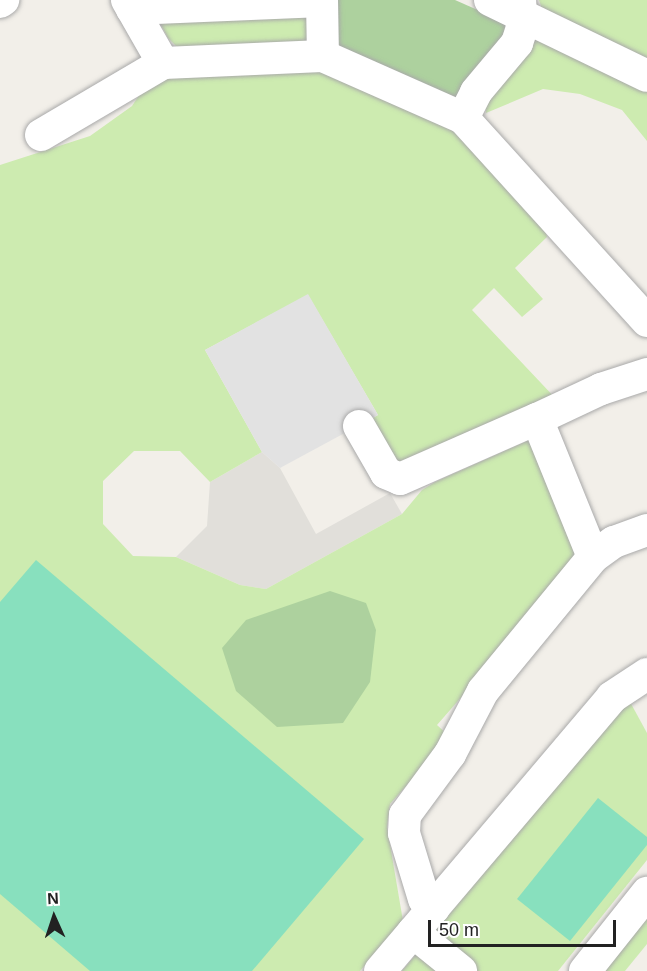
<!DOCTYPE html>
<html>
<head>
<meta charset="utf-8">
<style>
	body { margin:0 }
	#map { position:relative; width:647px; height:971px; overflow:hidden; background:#f2efe9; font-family:Helvetica,sans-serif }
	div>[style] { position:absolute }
	.airport>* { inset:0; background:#e1dfda }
	.grass>* { inset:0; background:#cdebb0 }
	.forest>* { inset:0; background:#add19e }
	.pitch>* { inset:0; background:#88e0be }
	.parking>* { inset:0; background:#e2e2e2 }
	.roads { filter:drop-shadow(0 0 2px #a9a9a9) drop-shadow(0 0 2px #a9a9a9) }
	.minor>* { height:32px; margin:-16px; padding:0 16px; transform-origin:16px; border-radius:16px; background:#fff }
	span { translate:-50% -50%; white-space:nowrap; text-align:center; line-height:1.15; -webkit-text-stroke:4.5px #fff; paint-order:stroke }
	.north { position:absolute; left:24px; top:887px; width:60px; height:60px; -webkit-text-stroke:4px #fff; paint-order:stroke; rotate:357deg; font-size:16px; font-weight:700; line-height:24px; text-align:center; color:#222 }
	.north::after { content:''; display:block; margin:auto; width:21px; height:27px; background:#222; clip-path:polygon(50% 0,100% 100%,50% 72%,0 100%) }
	.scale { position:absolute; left:428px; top:920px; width:188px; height:27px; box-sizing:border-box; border:3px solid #222; border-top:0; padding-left:8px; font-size:18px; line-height:21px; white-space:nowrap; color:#222; -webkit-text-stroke:4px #fff; paint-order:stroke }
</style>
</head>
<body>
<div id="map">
	<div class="airport">
		<i style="clip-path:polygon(262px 452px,280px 468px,316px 534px,390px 493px,402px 514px,266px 589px,240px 585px,176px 557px,207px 526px,210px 482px)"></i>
	</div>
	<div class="grass">
		<i style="clip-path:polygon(148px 0,313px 0,308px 47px,181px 51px,168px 38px)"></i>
		<i style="clip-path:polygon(539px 0,647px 0,647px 141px,622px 110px,580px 94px,543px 89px,486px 113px,484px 97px,532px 39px,541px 6px)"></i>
		<i style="clip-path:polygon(316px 67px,453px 126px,542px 218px,547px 237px,515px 268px,543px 299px,522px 317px,494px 288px,472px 310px,558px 401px,403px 462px,395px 461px,368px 421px,378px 415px,308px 295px,205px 350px,262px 452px,210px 482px,180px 451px,134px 451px,103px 481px,103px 524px,133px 556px,176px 557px,240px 585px,266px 589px,402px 514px,422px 490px,435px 482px,529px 440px,578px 546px,574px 562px,565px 578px,437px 725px,450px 737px,390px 804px,387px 827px,403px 921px,360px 971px,0 971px,0 165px,90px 136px,132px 106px,151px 77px)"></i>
		<i style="clip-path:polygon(629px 700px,647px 733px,647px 860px,558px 971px,474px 971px,431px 936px)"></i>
		<i style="clip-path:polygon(647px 917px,647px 944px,625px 971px,602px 971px)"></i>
		<i style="clip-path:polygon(423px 946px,452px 971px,402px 971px)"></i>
	</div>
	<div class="forest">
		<i style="clip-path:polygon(333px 0,455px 0,514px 26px,452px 102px,335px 46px)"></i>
		<i style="clip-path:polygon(330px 591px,366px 603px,376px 630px,370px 682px,343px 723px,277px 727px,236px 691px,222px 648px,246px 620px)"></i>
	</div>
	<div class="pitch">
		<i style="clip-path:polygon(36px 560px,364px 839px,252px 971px,90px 971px,0 894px,0 602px)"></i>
		<i style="clip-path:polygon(598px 798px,647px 837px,647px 845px,570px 941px,517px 899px)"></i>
	</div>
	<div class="parking">
		<i style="clip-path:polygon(308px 294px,378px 415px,280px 468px,262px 452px,205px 350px)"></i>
	</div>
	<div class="roads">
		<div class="minor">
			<i style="left:127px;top:0;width:73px;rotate:60.3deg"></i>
			<i style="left:322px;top:0;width:56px;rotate:89deg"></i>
			<i style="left:323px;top:56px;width:153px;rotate:23.9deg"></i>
			<i style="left:463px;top:118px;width:274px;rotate:47.8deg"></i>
			<i style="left:490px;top:0;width:174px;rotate:25.8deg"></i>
			<i style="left:0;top:2px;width:4px;rotate:-34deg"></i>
			<i style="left:132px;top:9px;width:190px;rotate:-2.4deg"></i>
			<i style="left:463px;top:118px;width:29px;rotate:-63deg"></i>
			<i style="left:476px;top:92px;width:64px;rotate:-50.1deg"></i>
			<i style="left:517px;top:43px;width:16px;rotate:-72deg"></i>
			<i style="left:522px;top:28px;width:28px;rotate:-94deg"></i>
			<i style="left:41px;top:135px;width:142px;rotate:-30.5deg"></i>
			<i style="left:163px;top:63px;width:160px;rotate:-2.5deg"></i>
			<i style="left:537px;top:419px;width:71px;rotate:-25.1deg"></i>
			<i style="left:601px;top:389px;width:48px;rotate:-18.1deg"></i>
			<i style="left:359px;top:426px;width:54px;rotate:60.1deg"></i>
			<i style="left:386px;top:473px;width:15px;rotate:23deg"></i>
			<i style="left:400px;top:479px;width:150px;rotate:-23.7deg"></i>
			<i style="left:537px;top:419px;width:149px;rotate:67.9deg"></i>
			<i style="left:434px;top:908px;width:13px;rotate:-138deg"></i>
			<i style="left:424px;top:899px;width:69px;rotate:-106.9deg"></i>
			<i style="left:404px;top:833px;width:18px;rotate:-87deg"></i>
			<i style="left:405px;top:815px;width:76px;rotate:-53.6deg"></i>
			<i style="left:450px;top:754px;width:71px;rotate:-62.4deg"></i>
			<i style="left:483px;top:691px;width:173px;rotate:-50.6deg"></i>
			<i style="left:593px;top:557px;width:26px;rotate:-36deg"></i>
			<i style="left:614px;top:542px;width:35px;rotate:-20deg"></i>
			<i style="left:413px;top:932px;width:62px;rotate:39.1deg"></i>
			<i style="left:380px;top:971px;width:359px;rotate:-49.7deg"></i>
			<i style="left:612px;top:697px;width:42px;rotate:-33.3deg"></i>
			<i style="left:585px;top:971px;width:100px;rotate:-51.5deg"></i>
		</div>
	</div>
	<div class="north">N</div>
	<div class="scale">50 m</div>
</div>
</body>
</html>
